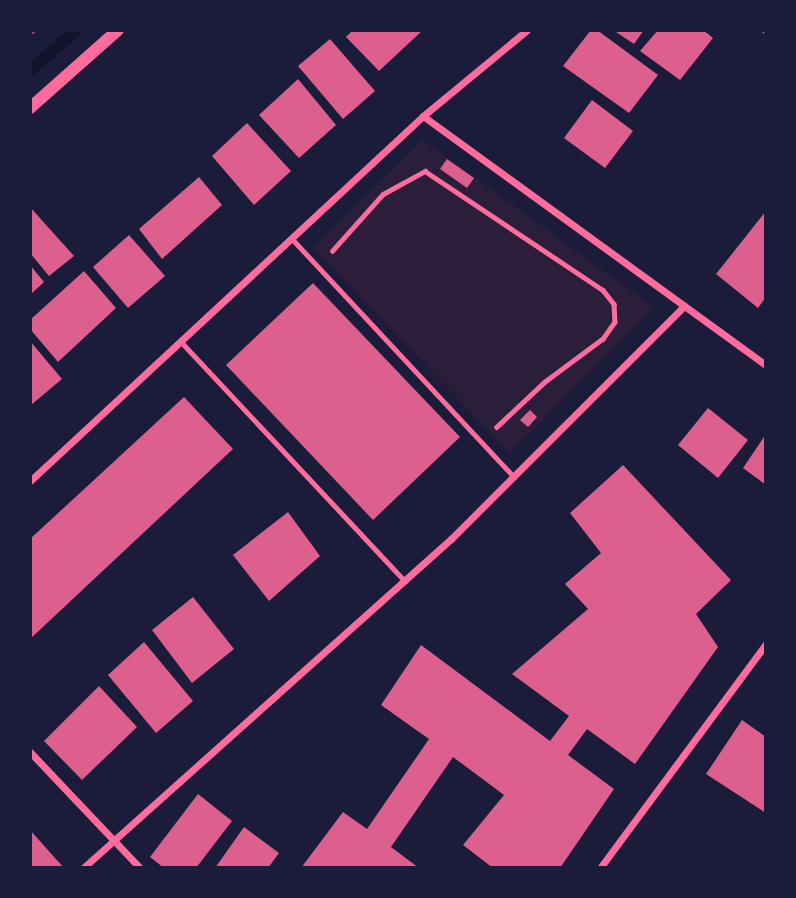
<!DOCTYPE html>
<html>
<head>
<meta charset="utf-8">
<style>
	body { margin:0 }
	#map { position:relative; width:796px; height:898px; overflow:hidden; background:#1b1b3a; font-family:Lato,sans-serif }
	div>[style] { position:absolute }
	.green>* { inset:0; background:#2a1e3b }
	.stream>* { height:12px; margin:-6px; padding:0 6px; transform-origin:6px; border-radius:6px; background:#12122b }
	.building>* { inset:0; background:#dd5f8e }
	.path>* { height:4.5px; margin:-2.25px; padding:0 2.25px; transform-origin:2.25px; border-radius:2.25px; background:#ff6b9d }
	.service>* { height:5px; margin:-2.5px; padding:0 2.5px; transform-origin:2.5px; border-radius:2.5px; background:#ff6b9d }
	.minor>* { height:7px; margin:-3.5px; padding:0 3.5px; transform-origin:3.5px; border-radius:3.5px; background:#ff6b9d }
	.tertiary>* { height:12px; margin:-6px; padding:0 6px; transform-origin:6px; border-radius:6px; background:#ff6b9d }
	.rail>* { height:5px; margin:-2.5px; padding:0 2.5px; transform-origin:2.5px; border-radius:2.5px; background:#a44b75 }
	span { translate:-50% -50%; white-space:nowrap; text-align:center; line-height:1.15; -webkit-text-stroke:5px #1b1b3a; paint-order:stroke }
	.frame { position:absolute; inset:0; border:32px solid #1b1b3a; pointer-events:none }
</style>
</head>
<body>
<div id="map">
	<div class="green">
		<i style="clip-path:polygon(423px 140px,655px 308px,510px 453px,313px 248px)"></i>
	</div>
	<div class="stream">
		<i style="left:30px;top:71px;width:62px;rotate:-41.7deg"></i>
	</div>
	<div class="building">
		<i style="clip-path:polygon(353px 30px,423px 30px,379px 71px,346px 37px)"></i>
		<i style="clip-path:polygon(591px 30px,597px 30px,658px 75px,629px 113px,563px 66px)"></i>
		<i style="clip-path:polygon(613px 30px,644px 30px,634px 44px)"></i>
		<i style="clip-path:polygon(658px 30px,703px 30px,713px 38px,680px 80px,640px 51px)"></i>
		<i style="clip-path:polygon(330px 39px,375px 91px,343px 119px,298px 66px)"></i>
		<i style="clip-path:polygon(298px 79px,336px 125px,299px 158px,259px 115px)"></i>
		<i style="clip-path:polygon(592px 100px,633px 131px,605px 168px,564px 138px)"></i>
		<i style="clip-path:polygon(247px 123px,291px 171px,254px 205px,212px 156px)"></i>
		<i style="clip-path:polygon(447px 159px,474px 178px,467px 188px,440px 169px)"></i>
		<i style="clip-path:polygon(199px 177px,222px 205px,162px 259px,139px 229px)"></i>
		<i style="clip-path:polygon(30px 207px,74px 256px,49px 276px,30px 253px)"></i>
		<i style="clip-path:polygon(766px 211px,766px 297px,758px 308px,716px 274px)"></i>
		<i style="clip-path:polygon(129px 235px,165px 276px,128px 308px,93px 267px)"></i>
		<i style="clip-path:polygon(30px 265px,44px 282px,30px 295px)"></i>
		<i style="clip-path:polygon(84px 271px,116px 308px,58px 362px,30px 329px,30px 320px)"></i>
		<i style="clip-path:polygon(313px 283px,460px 437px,373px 520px,226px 365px)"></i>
		<i style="clip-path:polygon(30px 341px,62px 379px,31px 405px,30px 403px)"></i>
		<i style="clip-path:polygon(184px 397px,233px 449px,30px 639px,30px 539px)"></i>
		<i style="clip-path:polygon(708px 408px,748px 440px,718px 478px,678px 445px)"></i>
		<i style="clip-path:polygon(530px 410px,537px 417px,528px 427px,520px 420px)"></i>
		<i style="clip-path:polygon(766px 434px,766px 485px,743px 468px)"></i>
		<i style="clip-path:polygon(623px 465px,731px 580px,696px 614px,718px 647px,635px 764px,587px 729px,568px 755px,614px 789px,560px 868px,493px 868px,463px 845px,504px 795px,453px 757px,391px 847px,419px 868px,301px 868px,343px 812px,367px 829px,429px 739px,381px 705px,421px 645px,550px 741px,569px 716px,512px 674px,588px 609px,565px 584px,601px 553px,570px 513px)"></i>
		<i style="clip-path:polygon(288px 512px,320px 556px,269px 601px,233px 555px)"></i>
		<i style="clip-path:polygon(193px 597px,234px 649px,192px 683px,152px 630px)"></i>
		<i style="clip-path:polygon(144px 642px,193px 701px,156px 733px,108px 675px)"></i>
		<i style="clip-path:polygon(99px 686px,137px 727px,82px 780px,44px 741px)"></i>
		<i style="clip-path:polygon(742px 720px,766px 737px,766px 813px,706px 774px)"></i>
		<i style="clip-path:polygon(198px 794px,232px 821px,196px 868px,164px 868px,150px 857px)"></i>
		<i style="clip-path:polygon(244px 827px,279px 853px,268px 868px,215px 868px)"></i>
		<i style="clip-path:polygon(30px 830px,64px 868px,30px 868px)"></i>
	</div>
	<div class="path">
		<i style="left:332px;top:251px;width:76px;rotate:-48.2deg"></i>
		<i style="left:383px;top:194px;width:48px;rotate:-28.7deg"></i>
		<i style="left:425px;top:171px;width:214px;rotate:33.8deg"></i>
		<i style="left:603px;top:290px;width:18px;rotate:52deg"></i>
		<i style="left:614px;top:304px;width:18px;rotate:87deg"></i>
		<i style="left:615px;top:322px;width:21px;rotate:125deg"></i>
		<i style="left:603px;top:339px;width:72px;rotate:143.4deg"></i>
		<i style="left:545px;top:382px;width:66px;rotate:136.8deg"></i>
	</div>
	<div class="service">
		<i style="left:291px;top:238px;width:327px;rotate:47deg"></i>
		<i style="left:181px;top:342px;width:328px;rotate:46.9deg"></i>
	</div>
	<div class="minor">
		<i style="left:765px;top:30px;width:1px;rotate:45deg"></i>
		<i style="left:423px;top:116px;width:424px;rotate:36deg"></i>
		<i style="left:30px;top:481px;width:536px;rotate:-42.88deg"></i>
		<i style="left:423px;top:116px;width:135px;rotate:-39.6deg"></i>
		<i style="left:30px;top:752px;width:160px;rotate:46.5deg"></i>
		<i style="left:83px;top:868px;width:494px;rotate:-41.8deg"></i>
		<i style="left:451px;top:539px;width:330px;rotate:-45deg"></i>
		<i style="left:600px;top:868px;width:279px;rotate:-53.5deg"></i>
	</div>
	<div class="tertiary">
		<i style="left:30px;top:108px;width:118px;rotate:-41.6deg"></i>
	</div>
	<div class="rail">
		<i style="left:30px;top:32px;width:4px;rotate:-34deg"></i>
	</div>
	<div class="frame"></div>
</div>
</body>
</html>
